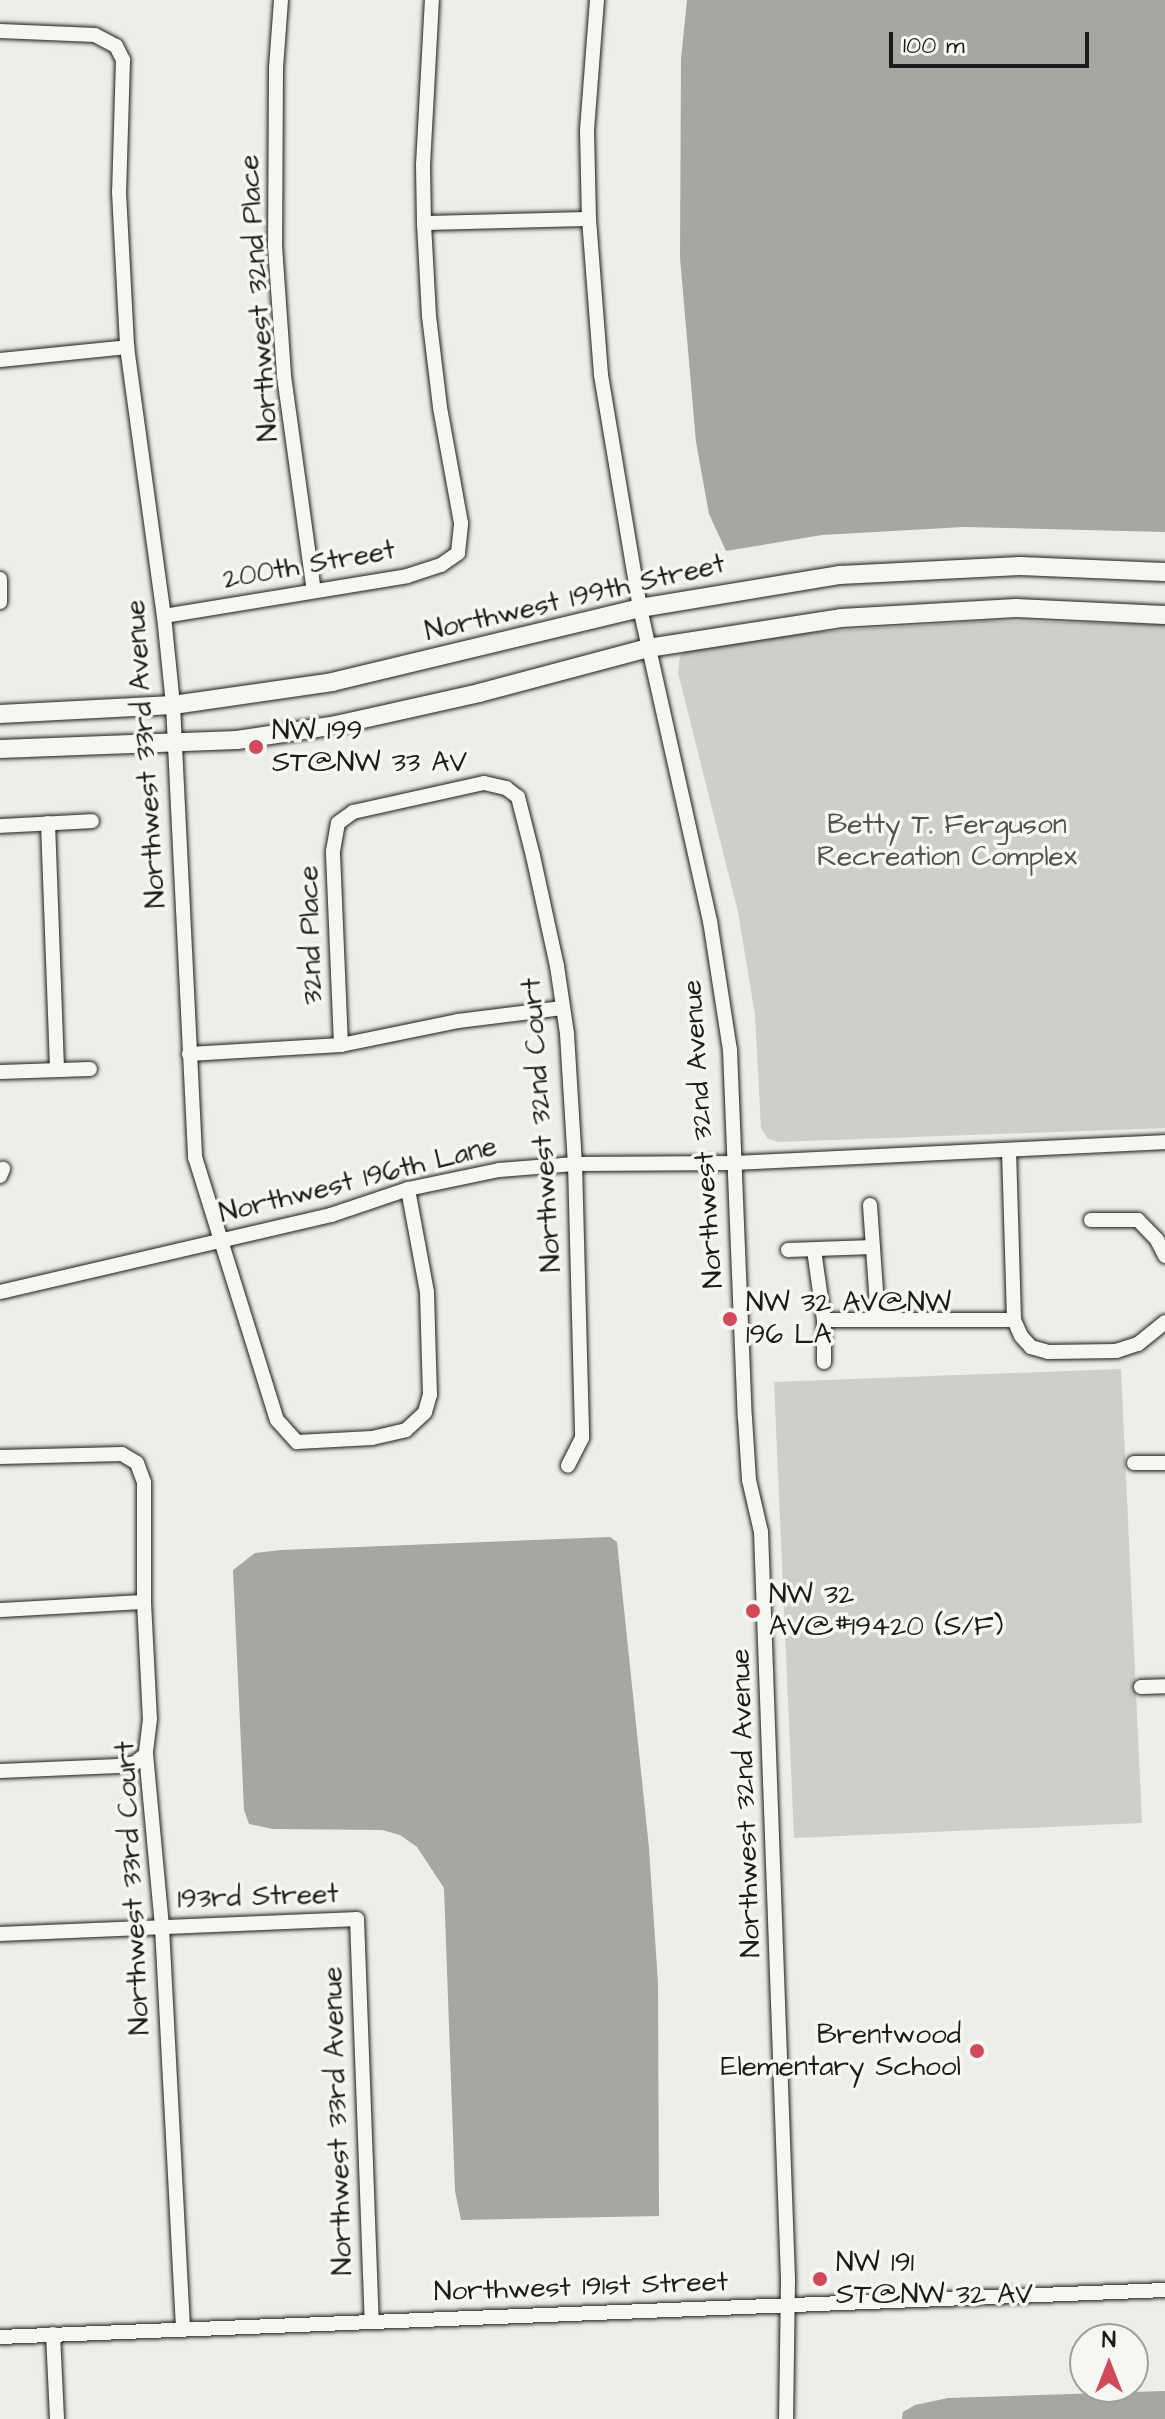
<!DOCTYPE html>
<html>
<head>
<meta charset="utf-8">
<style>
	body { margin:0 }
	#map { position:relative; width:1165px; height:2419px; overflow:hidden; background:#edede9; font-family:"Architects Daughter",sans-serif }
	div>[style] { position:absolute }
	.green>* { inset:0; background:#cececb }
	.water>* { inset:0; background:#a6a6a3 }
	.roads { filter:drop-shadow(0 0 2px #1c1c1c) drop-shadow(0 0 2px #1c1c1c) }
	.minor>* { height:14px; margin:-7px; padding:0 7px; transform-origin:7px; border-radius:7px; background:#f6f6f2 }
	.major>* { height:18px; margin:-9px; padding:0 9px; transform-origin:9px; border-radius:9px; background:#f6f6f2 }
	.dots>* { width:22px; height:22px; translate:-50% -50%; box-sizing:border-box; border:4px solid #f6f6f2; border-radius:50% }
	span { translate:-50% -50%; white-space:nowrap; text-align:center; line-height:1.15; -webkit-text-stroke:7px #f6f6f2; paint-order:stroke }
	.street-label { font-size:28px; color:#1c1c1c }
	.poi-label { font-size:28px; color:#1c1c1c }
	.left { translate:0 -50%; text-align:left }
	.right { translate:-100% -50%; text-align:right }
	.park-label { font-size:28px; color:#515151 }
	.north { position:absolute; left:1069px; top:2323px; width:80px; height:80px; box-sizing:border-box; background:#f6f6f2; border:2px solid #9f9f9c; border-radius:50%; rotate:0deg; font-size:22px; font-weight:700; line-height:32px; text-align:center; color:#1c1c1c }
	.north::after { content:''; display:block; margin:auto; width:28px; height:36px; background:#d1495b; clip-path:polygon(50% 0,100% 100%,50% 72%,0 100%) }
	.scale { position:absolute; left:889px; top:32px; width:200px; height:36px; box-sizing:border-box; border:4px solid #1c1c1c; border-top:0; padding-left:10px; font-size:24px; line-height:28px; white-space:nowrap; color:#1c1c1c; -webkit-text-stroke:6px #f6f6f2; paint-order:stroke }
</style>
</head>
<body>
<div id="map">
	<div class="green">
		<i style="clip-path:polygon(986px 621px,1165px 624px,1165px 1128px,778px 1142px,767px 1138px,761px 1128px,755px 1015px,738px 912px,678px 673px,680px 656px,688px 650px,803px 633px)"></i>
		<i style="clip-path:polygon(1121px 1369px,1142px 1823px,794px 1838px,774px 1382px)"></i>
	</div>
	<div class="water">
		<i style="clip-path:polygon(687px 0,1165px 0,1165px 532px,963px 527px,822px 535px,726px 551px,709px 514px,696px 442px,680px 258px,681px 59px)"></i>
		<i style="clip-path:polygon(610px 1537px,617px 1542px,649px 1848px,658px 1983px,659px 2216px,461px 2220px,455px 2191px,444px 1888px,417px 1847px,400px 1835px,382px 1830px,273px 1829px,249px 1824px,244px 1810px,233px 1570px,255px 1553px,281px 1550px)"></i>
		<i style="clip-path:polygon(1165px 2391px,1165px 2419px,902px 2419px,903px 2412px,915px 2405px,948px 2398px)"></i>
	</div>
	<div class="roads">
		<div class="minor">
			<i style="left:281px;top:0;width:68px;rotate:94.2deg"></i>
			<i style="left:276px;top:68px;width:178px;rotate:90.3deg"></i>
			<i style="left:275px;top:246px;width:130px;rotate:86deg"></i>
			<i style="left:284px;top:376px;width:217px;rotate:82.1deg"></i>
			<i style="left:597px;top:0;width:131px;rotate:94.4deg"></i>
			<i style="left:587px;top:131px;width:88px;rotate:88.7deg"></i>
			<i style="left:589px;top:219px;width:156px;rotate:85.6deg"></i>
			<i style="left:601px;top:375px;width:236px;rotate:80.5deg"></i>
			<i style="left:640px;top:608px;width:321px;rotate:77.4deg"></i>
			<i style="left:710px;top:921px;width:131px;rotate:81.2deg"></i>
			<i style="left:730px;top:1050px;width:368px;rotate:87.7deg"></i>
			<i style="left:745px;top:1418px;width:62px;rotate:86.3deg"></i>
			<i style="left:749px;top:1480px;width:53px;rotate:77deg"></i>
			<i style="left:761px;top:1532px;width:748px;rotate:87.93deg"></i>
			<i style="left:788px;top:2280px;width:139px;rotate:90.8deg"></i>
			<i style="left:0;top:31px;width:95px;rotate:2.4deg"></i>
			<i style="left:95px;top:35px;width:24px;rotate:28deg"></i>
			<i style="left:116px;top:46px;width:16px;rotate:63deg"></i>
			<i style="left:123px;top:60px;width:132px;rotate:91.7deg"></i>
			<i style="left:119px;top:192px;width:155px;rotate:87deg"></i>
			<i style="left:127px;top:347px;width:272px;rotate:82.2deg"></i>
			<i style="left:164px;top:616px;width:89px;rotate:84.2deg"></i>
			<i style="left:173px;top:705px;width:453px;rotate:87.2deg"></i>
			<i style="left:195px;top:1157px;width:275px;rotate:72.7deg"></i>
			<i style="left:277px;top:1420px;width:30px;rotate:48deg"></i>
			<i style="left:297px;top:1442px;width:75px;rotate:-3.1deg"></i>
			<i style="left:372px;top:1438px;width:35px;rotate:-13deg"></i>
			<i style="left:406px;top:1430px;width:26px;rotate:-43deg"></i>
			<i style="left:425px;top:1412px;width:18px;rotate:-74deg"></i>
			<i style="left:430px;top:1395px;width:103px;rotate:-91.7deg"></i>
			<i style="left:427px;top:1292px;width:105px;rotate:-100.5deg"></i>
			<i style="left:424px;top:223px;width:165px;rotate:-1.4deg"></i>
			<i style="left:0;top:360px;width:128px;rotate:-5.8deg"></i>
			<i style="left:0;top:579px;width:23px;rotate:90deg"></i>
			<i style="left:164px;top:616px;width:246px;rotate:-9.3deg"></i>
			<i style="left:407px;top:576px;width:36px;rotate:-18deg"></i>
			<i style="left:441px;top:565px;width:21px;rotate:-35deg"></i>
			<i style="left:458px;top:553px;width:30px;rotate:-84deg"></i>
			<i style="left:461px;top:523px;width:118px;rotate:-100.3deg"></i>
			<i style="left:440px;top:407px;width:92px;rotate:-96.9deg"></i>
			<i style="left:429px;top:316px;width:93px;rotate:-93.1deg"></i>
			<i style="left:424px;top:223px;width:58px;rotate:-91deg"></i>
			<i style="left:423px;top:165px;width:165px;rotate:-86.9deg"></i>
			<i style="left:48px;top:823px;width:247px;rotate:87.9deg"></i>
			<i style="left:0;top:826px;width:92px;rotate:-3.1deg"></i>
			<i style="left:341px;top:1045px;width:194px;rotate:-92.4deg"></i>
			<i style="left:333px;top:851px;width:28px;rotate:-80deg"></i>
			<i style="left:338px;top:823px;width:19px;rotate:-36deg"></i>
			<i style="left:353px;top:812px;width:134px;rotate:-12.5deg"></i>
			<i style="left:484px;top:783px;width:23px;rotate:13deg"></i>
			<i style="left:506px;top:788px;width:15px;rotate:37deg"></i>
			<i style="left:518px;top:797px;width:61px;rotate:75.7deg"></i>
			<i style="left:533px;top:856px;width:113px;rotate:77.7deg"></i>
			<i style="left:557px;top:966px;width:69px;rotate:81.6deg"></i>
			<i style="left:567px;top:1034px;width:130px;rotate:86.5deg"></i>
			<i style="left:575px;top:1164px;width:274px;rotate:88.5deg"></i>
			<i style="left:582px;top:1438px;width:31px;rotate:117deg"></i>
			<i style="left:189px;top:1054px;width:152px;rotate:-3.4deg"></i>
			<i style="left:341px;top:1045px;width:119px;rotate:-11.6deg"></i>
			<i style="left:458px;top:1021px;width:105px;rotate:-7.1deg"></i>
			<i style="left:0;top:1072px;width:90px;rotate:-1.9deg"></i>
			<i style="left:1009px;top:1150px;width:170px;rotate:88.3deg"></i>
			<i style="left:1014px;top:1320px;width:17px;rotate:66deg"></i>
			<i style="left:1021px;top:1336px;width:15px;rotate:48deg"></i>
			<i style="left:1031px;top:1347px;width:18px;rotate:16deg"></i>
			<i style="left:1048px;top:1352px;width:68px;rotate:-0.8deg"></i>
			<i style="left:1116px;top:1351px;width:23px;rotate:-18deg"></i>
			<i style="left:1138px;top:1344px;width:35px;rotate:-39deg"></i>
			<i style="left:0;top:1176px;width:8px;rotate:-67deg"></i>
			<i style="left:870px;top:1205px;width:113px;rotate:86deg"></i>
			<i style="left:1091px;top:1220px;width:47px"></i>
			<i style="left:1138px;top:1220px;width:28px;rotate:46deg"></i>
			<i style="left:1157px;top:1240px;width:18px;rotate:63deg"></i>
			<i style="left:788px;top:1250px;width:85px;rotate:-2deg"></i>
			<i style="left:814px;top:1250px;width:71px;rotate:81.9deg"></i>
			<i style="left:824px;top:1320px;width:190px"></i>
			<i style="left:0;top:1292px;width:340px;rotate:-13.1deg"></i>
			<i style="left:331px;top:1215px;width:81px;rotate:-18.7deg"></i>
			<i style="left:408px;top:1189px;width:93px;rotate:-11.8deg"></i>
			<i style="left:499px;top:1170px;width:76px;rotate:-4.5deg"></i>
			<i style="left:575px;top:1164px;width:161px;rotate:-0.4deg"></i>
			<i style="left:736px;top:1163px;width:430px;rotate:-2.8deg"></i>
			<i style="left:824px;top:1320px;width:42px;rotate:90deg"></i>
			<i style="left:0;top:1457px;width:122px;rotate:-1.4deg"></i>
			<i style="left:122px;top:1454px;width:17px;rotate:31deg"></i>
			<i style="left:137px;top:1463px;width:20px;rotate:70deg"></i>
			<i style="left:144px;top:1482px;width:120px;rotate:90deg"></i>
			<i style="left:144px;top:1602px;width:117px;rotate:87.1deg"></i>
			<i style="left:150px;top:1719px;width:35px;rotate:97deg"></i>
			<i style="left:146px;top:1754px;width:174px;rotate:84.7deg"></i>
			<i style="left:162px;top:1927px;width:403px;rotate:87deg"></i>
			<i style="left:1134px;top:1463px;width:31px"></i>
			<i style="left:0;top:1610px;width:144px;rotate:-3.2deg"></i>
			<i style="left:1141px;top:1687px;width:24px;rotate:-2deg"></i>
			<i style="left:0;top:1771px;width:118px;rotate:-2.4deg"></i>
			<i style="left:118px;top:1766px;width:17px;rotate:-10deg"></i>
			<i style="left:135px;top:1763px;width:14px;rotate:-39deg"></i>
			<i style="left:0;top:1934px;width:357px;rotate:-2.4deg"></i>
			<i style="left:357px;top:1919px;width:402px;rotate:87.9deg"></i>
			<i style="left:53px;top:2334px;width:85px;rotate:87.3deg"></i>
			<i style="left:0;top:2337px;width:1166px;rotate:-2.31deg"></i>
		</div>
		<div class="major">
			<i style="left:0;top:714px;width:173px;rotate:-3deg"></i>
			<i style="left:173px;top:705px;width:161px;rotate:-8.2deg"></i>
			<i style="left:332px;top:682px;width:317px;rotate:-13.5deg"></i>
			<i style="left:640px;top:608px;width:203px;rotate:-9.4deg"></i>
			<i style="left:840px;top:575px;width:180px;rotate:-2.9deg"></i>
			<i style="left:1020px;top:566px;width:145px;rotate:2.4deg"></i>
			<i style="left:0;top:749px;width:237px;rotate:-2.2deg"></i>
			<i style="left:237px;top:740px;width:100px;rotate:-8.6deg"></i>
			<i style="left:336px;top:725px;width:147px;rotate:-12.6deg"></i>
			<i style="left:479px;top:693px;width:175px;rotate:-14.9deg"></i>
			<i style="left:648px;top:648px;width:195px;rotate:-8.8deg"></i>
			<i style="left:841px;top:618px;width:175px;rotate:-3.3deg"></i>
			<i style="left:1016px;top:608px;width:149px;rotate:2.7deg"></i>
		</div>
	</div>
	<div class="dots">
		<i style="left:256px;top:747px;background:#d1495b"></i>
		<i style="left:730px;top:1319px;background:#d1495b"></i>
		<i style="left:753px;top:1611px;background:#d1495b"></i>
		<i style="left:977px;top:2051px;background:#d1495b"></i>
		<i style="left:820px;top:2279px;background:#d1495b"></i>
	</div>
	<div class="street-label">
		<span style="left:259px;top:298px;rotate:-94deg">Northwest 32nd Place</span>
		<span style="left:309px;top:565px;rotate:-10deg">200th Street</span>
		<span style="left:575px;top:598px;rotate:-13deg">Northwest 199th Street</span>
		<span style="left:146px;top:754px;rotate:-94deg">Northwest 33rd Avenue</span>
		<span style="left:311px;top:935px;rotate:-92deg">32nd Place</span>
		<span style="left:542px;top:1125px;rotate:-94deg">Northwest 32nd Court</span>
		<span style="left:703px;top:1134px;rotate:-94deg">Northwest 32nd Avenue</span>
		<span style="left:358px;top:1180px;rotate:-14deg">Northwest 196th Lane</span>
		<span style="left:746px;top:1803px;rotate:-92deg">Northwest 32nd Avenue</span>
		<span style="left:133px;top:1888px;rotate:-93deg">Northwest 33rd Court</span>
		<span style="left:258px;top:1897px;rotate:-2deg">193rd Street</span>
		<span style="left:338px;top:2121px;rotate:-92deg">Northwest 33rd Avenue</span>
		<span style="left:581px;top:2287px;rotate:-2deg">Northwest 191st Street</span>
	</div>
	<div class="poi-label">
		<span class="left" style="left:272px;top:747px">NW 199<br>ST@NW 33 AV</span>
		<span class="left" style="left:746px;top:1319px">NW 32 AV@NW<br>196 LA</span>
		<span class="left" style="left:769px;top:1611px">NW 32<br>AV@#19420 (S/F)</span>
		<span class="right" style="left:961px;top:2051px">Brentwood<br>Elementary School</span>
		<span class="left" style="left:836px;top:2279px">NW 191<br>ST@NW 32 AV</span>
	</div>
	<div class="park-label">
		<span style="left:947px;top:841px">Betty T. Ferguson<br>Recreation Complex</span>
	</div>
	<div class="north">N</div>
	<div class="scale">100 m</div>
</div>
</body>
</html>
